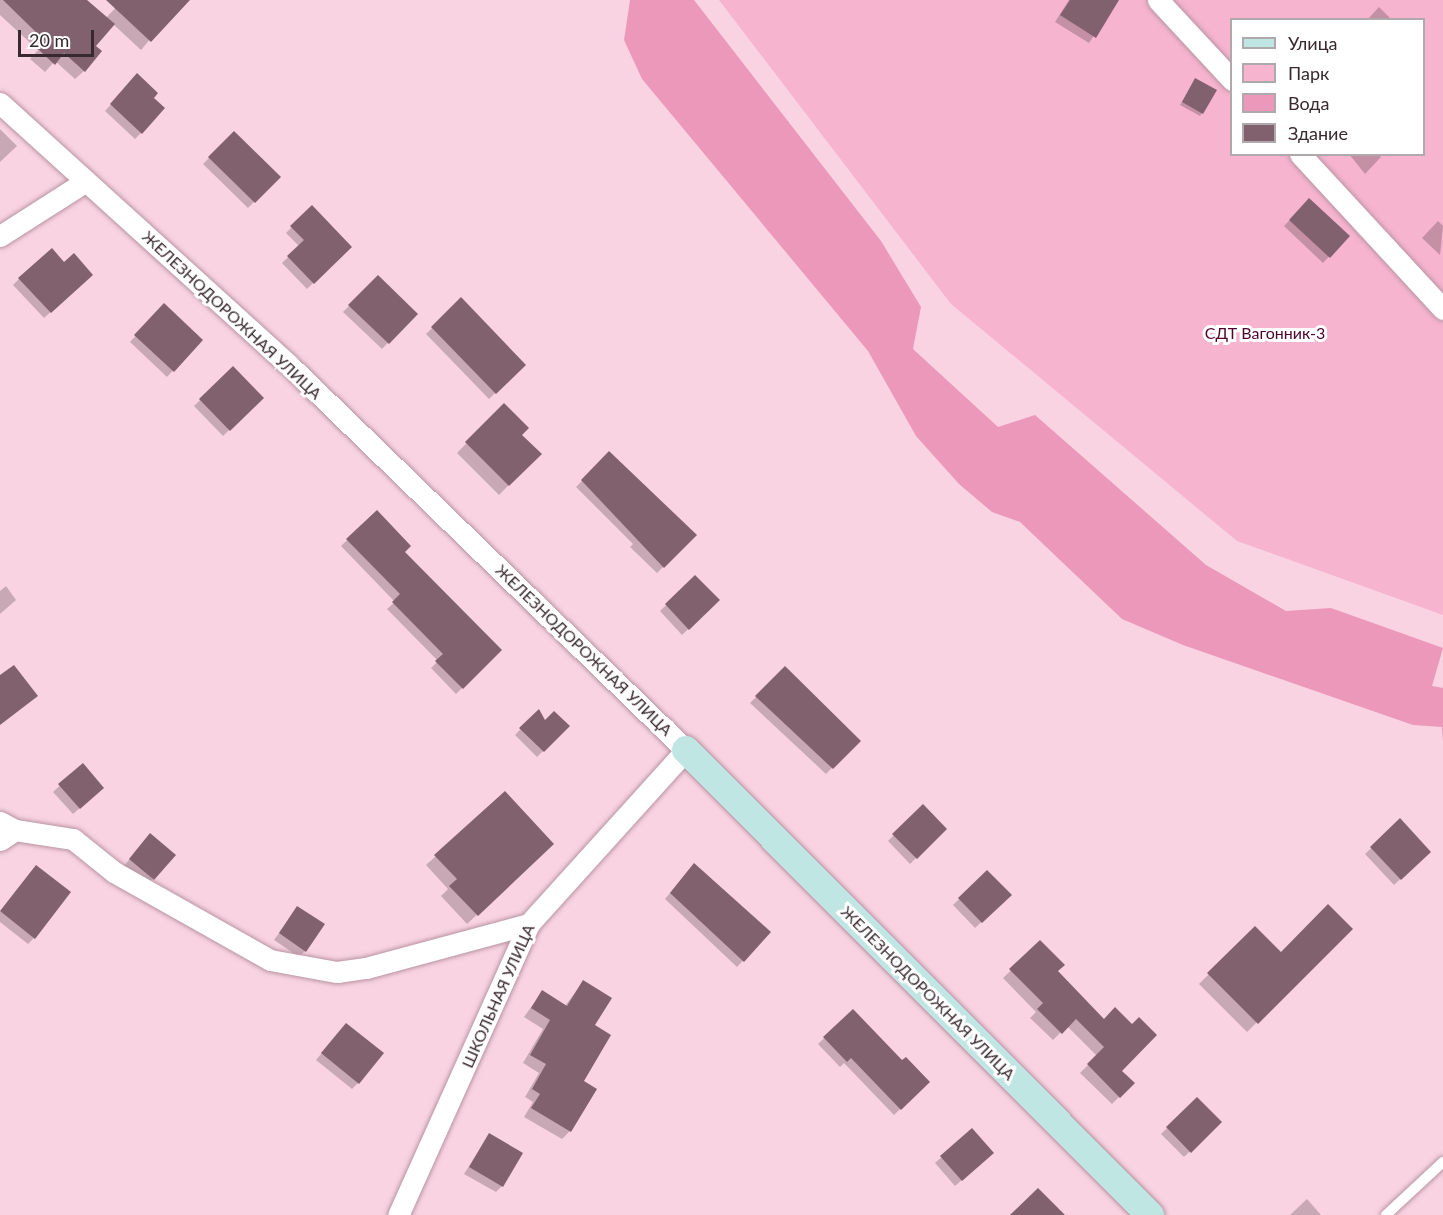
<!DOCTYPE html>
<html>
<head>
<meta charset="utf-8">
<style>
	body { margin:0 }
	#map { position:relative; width:1443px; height:1215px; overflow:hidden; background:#f9d3e1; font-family:Lato,sans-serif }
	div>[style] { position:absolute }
	.green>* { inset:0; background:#f6b4ce }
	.water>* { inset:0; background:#eb98ba }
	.shadow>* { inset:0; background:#0003 }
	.building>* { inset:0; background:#82616e }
	.roads { filter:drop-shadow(0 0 2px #b894a2) drop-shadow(0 0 2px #b894a2) }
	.lane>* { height:10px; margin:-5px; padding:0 5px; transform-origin:5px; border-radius:5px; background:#fff }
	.street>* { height:21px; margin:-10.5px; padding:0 10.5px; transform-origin:10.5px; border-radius:10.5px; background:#fff }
	.secondary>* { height:28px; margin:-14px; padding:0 14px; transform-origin:14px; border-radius:14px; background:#bfe6e3 }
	span { translate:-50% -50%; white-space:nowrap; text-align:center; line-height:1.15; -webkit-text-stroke:6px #fff; paint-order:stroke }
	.street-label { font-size:16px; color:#38292f }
	.park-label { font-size:16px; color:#4e042d }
	.legend { position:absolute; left:1230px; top:18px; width:195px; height:138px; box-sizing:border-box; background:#fff; border:2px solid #afa9ac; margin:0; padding:8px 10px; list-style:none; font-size:18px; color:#38292f }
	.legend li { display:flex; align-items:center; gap:12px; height:30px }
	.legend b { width:30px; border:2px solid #afa9ac }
	.scale { position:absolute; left:18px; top:30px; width:76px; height:27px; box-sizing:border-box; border:3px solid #38292f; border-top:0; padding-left:8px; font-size:18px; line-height:21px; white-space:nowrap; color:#38292f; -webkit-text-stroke:4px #fff; paint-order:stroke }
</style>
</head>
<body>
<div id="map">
	<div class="green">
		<i style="clip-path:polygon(evenodd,719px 0,1443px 0,1443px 615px,1237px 541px,951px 304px,719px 0,1232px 20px,1424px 20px,1424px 154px,1232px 154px,1232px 20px)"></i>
	</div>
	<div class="water">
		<i style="clip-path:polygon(630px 0,694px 0,881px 241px,921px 307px,913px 349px,998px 427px,1035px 415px,1206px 565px,1286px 611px,1331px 608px,1443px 648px,1432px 686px,1443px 688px,1443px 742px,1442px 727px,1413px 725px,1183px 645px,1122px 619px,1020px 522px,992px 512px,959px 484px,916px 436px,868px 351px,642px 79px,624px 40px)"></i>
	</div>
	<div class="shadow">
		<i style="clip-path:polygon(0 0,84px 0,106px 18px,123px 0,183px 0,141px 50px,113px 24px,94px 46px,84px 71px,75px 79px,55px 61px,45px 72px,30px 59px,38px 50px,0 15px)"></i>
		<i style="clip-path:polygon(1069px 0,1117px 0,1089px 43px,1055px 22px)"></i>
		<i style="clip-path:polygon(1379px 7px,1392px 20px,1367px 20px)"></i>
		<i style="clip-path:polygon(1195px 80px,1202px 113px,1200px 116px,1180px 105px)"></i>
		<i style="clip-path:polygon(132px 81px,151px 98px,141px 133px,135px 139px,105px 111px)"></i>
		<i style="clip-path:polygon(0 129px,17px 146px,0 162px)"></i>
		<i style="clip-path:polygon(234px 133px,279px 177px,248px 208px,203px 164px)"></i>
		<i style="clip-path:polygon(1349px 154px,1378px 154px,1381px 157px,1365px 174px)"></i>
		<i style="clip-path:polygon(1309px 200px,1348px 236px,1323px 263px,1284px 226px)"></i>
		<i style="clip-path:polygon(312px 207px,350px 247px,307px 289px,282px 263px,299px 246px,286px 233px)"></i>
		<i style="clip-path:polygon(1438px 221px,1443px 226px,1440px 255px,1422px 238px)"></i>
		<i style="clip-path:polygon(64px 264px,85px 281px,44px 318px,13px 285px,19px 279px)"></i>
		<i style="clip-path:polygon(378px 277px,416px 314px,382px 349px,343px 312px)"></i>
		<i style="clip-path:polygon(461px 300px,524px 365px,489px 399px,426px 334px)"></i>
		<i style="clip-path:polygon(164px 305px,201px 340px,167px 377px,130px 342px)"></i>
		<i style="clip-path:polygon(233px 368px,262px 398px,223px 436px,194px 406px)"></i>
		<i style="clip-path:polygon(504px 405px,520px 435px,539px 454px,499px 495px,457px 453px)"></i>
		<i style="clip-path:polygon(609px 453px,695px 535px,657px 573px,630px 547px,633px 544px,576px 487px)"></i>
		<i style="clip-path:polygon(377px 512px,403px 553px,500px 650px,456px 694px,431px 668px,438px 661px,387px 609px,395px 602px,341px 546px)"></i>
		<i style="clip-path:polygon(695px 577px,718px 600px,682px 635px,660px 611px)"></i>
		<i style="clip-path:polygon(6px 586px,16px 600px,0 614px,0 591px)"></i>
		<i style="clip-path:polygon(785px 668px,858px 741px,826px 774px,750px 703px)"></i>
		<i style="clip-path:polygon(538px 711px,545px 722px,568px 726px,537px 757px,515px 735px)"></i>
		<i style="clip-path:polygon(82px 765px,96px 794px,73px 814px,53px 792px)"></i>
		<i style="clip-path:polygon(923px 806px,945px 829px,910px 864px,888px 841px)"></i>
		<i style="clip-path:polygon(1400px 821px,1429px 852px,1394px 885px,1365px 854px)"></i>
		<i style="clip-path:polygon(144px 841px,153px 879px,147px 885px,124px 866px)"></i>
		<i style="clip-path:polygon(543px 853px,467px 924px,441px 896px,448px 889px,426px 865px,436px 856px)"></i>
		<i style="clip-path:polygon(688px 871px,769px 932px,737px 967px,665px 899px)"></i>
		<i style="clip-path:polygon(987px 872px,1010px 895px,975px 928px,953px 905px)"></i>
		<i style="clip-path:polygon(30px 873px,34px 938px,28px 944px,0 922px,0 912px)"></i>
		<i style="clip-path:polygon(297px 908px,305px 951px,299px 957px,274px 940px)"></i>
		<i style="clip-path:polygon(1255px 928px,1281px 954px,1351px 929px,1247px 1032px,1199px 984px)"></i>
		<i style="clip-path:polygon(1040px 942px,1056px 971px,1104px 1021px,1132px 1026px,1120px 1071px,1133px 1083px,1112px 1104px,1080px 1073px,1097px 1056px,1067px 1026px,1053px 1040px,1030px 1018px,1036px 1012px,1003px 978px)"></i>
		<i style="clip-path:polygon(583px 982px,593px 1026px,570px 1131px,562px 1139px,524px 1117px,533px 1102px,525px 1097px,539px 1073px,523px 1063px,543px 1029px,524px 1017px,542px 992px,565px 1006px)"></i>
		<i style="clip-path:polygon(853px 1011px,902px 1062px,928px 1082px,894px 1115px,844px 1063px,840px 1067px,818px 1044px)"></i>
		<i style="clip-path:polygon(340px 1031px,358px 1083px,352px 1089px,316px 1060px)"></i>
		<i style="clip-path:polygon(1197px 1099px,1220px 1122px,1184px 1157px,1161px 1134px)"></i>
		<i style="clip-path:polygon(972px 1130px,986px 1159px,955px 1186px,935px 1163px)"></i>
		<i style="clip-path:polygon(489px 1135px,502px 1186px,496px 1192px,464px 1174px)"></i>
		<i style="clip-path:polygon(1307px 1199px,1321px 1215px,1290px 1215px)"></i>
	</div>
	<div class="building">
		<i style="clip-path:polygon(3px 0,87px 0,115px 24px,96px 46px,102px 51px,85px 72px,64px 53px,55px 65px,38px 49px,45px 41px)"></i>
		<i style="clip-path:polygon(106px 0,190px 0,151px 42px)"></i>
		<i style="clip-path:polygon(1070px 0,1119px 0,1096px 38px,1060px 15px)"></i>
		<i style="clip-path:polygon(137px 73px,158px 93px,154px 98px,165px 108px,142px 134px,110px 104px)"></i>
		<i style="clip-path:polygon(1195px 78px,1217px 90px,1203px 114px,1182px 102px)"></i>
		<i style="clip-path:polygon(234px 131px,281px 177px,255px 203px,208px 157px)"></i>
		<i style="clip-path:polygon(1309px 198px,1350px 236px,1330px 258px,1289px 220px)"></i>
		<i style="clip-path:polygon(312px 205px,352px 247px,314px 284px,287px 256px,304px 240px,290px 226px)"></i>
		<i style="clip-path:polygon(52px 248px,64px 262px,74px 253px,93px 275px,51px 313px,18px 278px)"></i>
		<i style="clip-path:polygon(378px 275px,418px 314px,389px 344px,348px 305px)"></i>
		<i style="clip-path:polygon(461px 297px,526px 365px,496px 394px,431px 327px)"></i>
		<i style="clip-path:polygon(164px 303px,203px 340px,174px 372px,134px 335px)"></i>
		<i style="clip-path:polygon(233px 366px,264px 398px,230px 431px,199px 399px)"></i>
		<i style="clip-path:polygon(504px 403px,529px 428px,522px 435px,542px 454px,509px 486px,465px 442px)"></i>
		<i style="clip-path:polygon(609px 451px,697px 535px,664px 568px,581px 480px)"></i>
		<i style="clip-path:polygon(377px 510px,411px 546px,405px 552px,502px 650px,463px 689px,435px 661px,443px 654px,392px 602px,400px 594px,346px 539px)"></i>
		<i style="clip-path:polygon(695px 575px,720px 600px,689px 630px,665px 604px)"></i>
		<i style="clip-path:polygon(14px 665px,38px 696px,0 725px,0 675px)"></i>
		<i style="clip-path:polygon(785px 666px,861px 741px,833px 769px,755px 696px)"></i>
		<i style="clip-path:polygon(539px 709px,545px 720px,554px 711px,570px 726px,544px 752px,519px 728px)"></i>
		<i style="clip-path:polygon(83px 763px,104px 788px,80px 809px,58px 784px)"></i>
		<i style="clip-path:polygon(505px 791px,554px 844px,478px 916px,449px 886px,457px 879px,434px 855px)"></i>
		<i style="clip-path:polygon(923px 804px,947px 829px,917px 859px,892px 834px)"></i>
		<i style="clip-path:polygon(1400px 818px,1431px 852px,1401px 880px,1370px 847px)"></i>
		<i style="clip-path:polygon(150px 833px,176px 855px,154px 880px,129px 859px)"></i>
		<i style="clip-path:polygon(694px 863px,771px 932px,744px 962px,670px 893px)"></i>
		<i style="clip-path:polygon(36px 865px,71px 892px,35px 939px,0 911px)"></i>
		<i style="clip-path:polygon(987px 870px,1012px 895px,982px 923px,958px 898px)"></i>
		<i style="clip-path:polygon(1328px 904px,1353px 929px,1258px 1024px,1207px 973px,1255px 926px,1281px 952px)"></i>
		<i style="clip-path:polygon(297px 906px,325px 924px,306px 952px,279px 933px)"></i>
		<i style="clip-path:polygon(1040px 940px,1065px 965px,1058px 971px,1104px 1019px,1115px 1007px,1132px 1024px,1139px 1017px,1157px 1035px,1122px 1071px,1135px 1083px,1120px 1098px,1087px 1064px,1104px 1047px,1076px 1019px,1062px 1034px,1037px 1009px,1043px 1003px,1009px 969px)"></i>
		<i style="clip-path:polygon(583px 980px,612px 998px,595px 1025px,611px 1035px,584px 1081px,597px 1089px,571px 1132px,531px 1108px,540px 1094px,532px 1089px,546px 1064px,530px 1055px,550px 1020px,531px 1008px,542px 990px,567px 1006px)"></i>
		<i style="clip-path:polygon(853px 1009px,902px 1060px,906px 1057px,930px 1082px,901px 1110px,851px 1058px,847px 1062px,823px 1037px)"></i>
		<i style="clip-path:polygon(346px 1023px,384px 1053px,359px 1084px,321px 1053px)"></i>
		<i style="clip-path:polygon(1197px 1097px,1222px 1122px,1191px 1153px,1166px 1127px)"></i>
		<i style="clip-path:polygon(972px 1128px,994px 1153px,962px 1181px,940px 1156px)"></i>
		<i style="clip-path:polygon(489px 1133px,523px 1153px,503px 1187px,469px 1167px)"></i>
		<i style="clip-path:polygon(1038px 1188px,1065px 1215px,1010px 1215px)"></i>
	</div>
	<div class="roads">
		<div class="lane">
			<i style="left:1386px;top:1215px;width:78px;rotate:-42.9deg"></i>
		</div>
		<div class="street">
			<i style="left:1158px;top:0;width:109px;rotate:47.2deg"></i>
			<i style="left:0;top:103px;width:391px;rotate:42.2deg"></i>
			<i style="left:290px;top:366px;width:552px;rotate:44.12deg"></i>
			<i style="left:686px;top:750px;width:234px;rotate:132.1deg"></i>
			<i style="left:529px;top:924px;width:319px;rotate:114.2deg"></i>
			<i style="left:1300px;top:154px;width:211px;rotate:47.3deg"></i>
			<i style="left:0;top:236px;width:102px;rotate:-32.6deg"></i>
			<i style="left:0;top:822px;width:17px;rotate:28deg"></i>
			<i style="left:15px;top:830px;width:18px;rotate:146deg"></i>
			<i style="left:15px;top:830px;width:59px;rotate:8.8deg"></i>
			<i style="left:73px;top:839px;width:53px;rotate:38.8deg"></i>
			<i style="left:114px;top:872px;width:179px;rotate:29.4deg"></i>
			<i style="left:270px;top:960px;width:68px;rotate:10.2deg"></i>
			<i style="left:337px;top:972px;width:29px;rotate:-8deg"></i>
			<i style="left:366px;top:968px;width:169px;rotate:-15.1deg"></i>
		</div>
		<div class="secondary">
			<i style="left:686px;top:750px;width:657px;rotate:45.06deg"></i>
		</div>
	</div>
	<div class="street-label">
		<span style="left:232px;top:315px;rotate:43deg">ЖЕЛЕЗНОДОРОЖНАЯ УЛИЦА</span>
		<span style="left:584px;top:650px;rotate:44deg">ЖЕЛЕЗНОДОРОЖНАЯ УЛИЦА</span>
		<span style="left:928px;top:993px;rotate:45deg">ЖЕЛЕЗНОДОРОЖНАЯ УЛИЦА</span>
		<span style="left:498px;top:996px;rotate:-66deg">ШКОЛЬНАЯ УЛИЦА</span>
	</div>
	<div class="park-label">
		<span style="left:1265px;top:333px">СДТ Вагонник-3</span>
	</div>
	<ul class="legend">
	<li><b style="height:8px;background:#bfe6e3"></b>Улица</li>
	<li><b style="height:16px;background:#f6b4ce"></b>Парк</li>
	<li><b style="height:16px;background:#eb98ba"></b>Вода</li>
	<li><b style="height:16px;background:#82616e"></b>Здание</li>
	</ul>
	<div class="scale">20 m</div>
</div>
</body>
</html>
